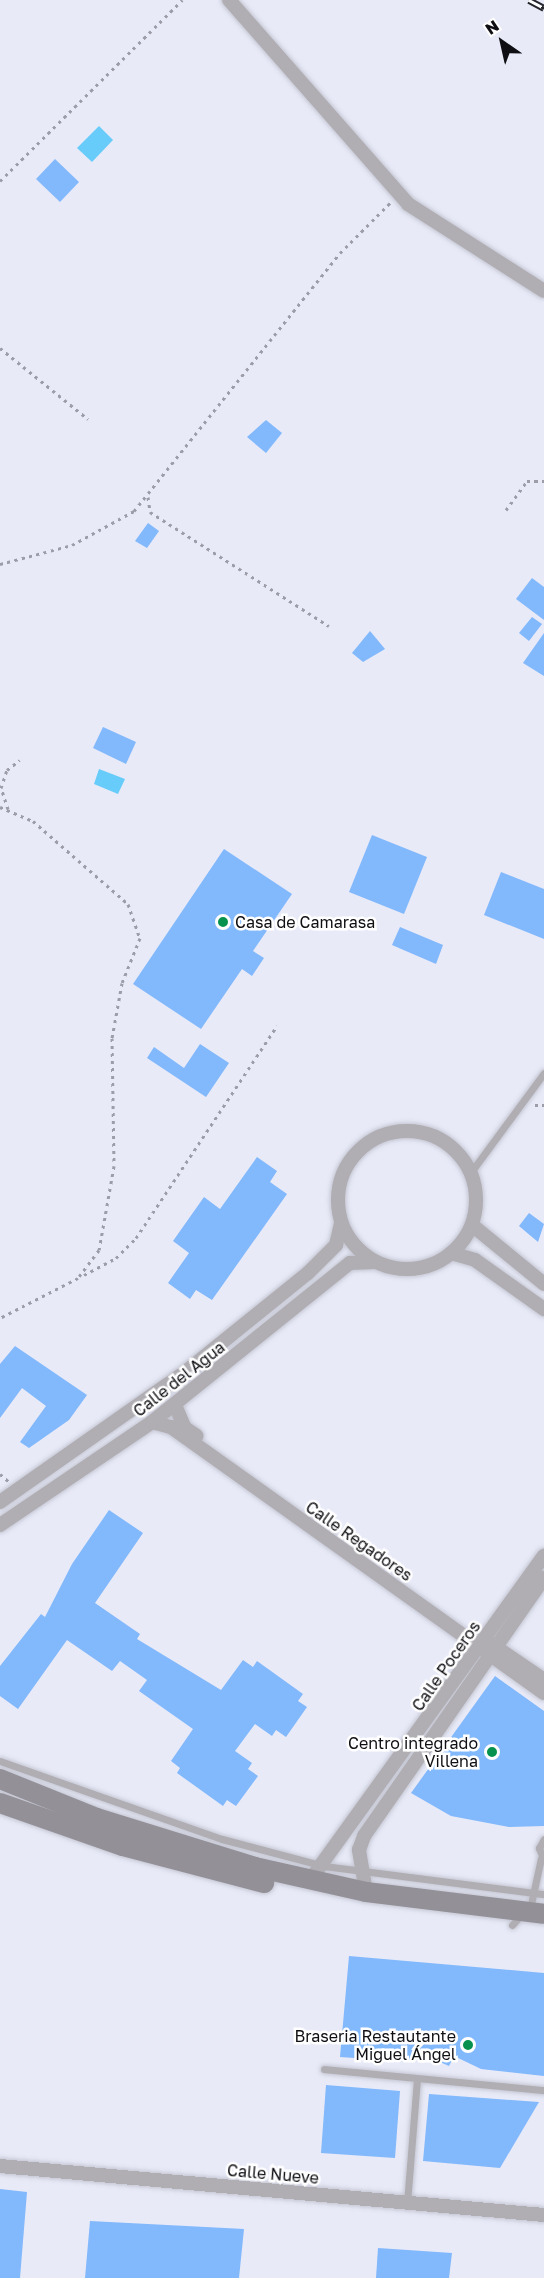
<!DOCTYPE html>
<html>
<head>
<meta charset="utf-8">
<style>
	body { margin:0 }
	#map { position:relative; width:544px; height:2278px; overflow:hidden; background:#e8eaf8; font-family:"Golos Text",sans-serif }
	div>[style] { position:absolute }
	.water>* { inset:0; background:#67ccf9 }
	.building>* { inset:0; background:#82b8fc }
	.path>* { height:3px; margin-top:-1.5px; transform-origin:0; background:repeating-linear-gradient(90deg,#9c9da8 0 3px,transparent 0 7.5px) }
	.roads { filter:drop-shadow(0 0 2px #c5c7d3) drop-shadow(0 0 2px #c5c7d3) }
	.lane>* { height:7px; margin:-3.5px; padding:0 3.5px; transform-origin:3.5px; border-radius:3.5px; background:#b0aeb3 }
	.street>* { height:14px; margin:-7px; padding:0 7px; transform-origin:7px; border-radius:7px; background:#b0aeb3 }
	.street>.ring { margin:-7px; padding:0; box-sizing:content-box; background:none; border:14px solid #b0aeb3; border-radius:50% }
	.secondary>* { height:20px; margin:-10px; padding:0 10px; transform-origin:10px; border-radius:10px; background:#939098 }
	.rail>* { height:7px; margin-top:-3.5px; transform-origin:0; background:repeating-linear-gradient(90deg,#fff 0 14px,#24252b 0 28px); box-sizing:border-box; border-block:2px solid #24252b }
	.dots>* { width:16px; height:16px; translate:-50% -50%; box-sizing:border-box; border:3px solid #fff; border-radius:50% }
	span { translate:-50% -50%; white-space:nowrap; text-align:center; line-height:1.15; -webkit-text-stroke:5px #fff; paint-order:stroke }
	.poi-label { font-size:16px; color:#0e0e13 }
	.left { translate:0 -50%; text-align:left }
	.right { translate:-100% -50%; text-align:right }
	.street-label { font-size:16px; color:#0e0e13 }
	.north { position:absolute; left:472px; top:12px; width:60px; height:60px; -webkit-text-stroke:4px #fff; paint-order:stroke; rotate:326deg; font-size:16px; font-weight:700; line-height:24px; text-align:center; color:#0e0e13 }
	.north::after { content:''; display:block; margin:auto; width:21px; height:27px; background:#0e0e13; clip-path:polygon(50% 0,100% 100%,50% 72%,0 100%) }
</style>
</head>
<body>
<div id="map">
	<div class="water">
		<i style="clip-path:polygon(99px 126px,113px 140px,92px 162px,77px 148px)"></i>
		<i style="clip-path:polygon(99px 769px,125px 779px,118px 794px,94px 784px)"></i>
	</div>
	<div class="building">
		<i style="clip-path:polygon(55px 159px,79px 182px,60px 202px,36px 179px)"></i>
		<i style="clip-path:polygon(266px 420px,282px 433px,266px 453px,247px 437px)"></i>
		<i style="clip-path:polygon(148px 523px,159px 531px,147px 548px,135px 541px)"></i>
		<i style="clip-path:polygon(532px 578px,544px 587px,544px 620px,516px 599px)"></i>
		<i style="clip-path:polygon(532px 617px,542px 624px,529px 641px,519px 633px)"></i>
		<i style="clip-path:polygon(370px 631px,385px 649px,363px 662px,352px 653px)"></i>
		<i style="clip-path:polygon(544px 633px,544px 676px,523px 663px)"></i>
		<i style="clip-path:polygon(103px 727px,136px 742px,126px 764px,93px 748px)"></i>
		<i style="clip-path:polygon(372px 835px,427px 857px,404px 914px,349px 892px)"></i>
		<i style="clip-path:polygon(224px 849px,292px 894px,253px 951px,264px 958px,252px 976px,242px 969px,201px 1029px,133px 984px)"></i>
		<i style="clip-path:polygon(501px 872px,544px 889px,544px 939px,484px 915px)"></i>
		<i style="clip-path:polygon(400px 927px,443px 945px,436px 964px,392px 945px)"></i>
		<i style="clip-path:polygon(200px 1044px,229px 1063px,206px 1097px,147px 1058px,154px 1047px,184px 1068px)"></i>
		<i style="clip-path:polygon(257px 1157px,277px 1171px,270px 1182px,287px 1194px,212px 1300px,196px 1290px,190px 1299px,168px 1283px,189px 1253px,173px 1241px,204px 1197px,220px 1209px)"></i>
		<i style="clip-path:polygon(529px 1213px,544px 1224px,538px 1242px,519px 1226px)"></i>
		<i style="clip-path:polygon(15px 1346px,87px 1395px,69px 1420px,29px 1448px,20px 1442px,46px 1406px,22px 1388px,0 1418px,0 1364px)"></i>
		<i style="clip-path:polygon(109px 1510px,143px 1533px,95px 1603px,140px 1634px,137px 1639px,221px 1690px,243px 1660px,253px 1667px,257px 1661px,303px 1694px,298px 1701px,307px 1707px,286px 1737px,276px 1730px,272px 1736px,255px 1724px,235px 1751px,252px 1763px,248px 1769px,258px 1776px,236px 1806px,227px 1800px,223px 1806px,177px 1773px,180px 1768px,171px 1761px,193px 1729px,139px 1691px,147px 1680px,120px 1661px,112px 1671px,67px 1640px,18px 1709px,0 1696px,0 1666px,41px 1614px,45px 1617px,72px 1564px)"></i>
		<i style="clip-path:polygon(495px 1676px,544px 1711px,544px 1826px,509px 1827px,451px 1816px,411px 1793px)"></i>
		<i style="clip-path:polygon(349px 1956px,544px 1973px,544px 2076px,481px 2069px,454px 2056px,449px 2066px,417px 2052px,412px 2062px,340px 2057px)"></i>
		<i style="clip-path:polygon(326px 2085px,400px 2091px,395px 2158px,321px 2153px)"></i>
		<i style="clip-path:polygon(429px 2094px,539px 2102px,500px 2168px,423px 2161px)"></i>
		<i style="clip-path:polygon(0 2189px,27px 2192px,20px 2278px,0 2278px)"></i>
		<i style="clip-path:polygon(90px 2221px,244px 2229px,239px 2278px,85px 2278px)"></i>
		<i style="clip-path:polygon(378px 2248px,452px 2253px,449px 2278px,376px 2278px)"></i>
	</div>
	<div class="path">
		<i style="left:0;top:181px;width:257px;rotate:-44.8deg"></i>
		<i style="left:0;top:348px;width:113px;rotate:38.9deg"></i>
		<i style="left:148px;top:497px;width:15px;rotate:82deg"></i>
		<i style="left:150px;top:512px;width:212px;rotate:32.5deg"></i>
		<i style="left:506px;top:510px;width:36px;rotate:-54deg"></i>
		<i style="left:527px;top:481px;width:17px"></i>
		<i style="left:0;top:564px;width:74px;rotate:-14.8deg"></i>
		<i style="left:72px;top:545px;width:71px;rotate:-28.7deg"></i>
		<i style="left:134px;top:511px;width:330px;rotate:-51.4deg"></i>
		<i style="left:340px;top:253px;width:71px;rotate:-45deg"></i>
		<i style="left:0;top:807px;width:36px;rotate:23deg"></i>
		<i style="left:33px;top:821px;width:126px;rotate:41.1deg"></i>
		<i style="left:128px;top:904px;width:36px;rotate:71deg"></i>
		<i style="left:140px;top:938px;width:48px;rotate:111.8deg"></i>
		<i style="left:122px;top:983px;width:56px;rotate:100.3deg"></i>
		<i style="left:112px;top:1038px;width:128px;rotate:89.1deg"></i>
		<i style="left:114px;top:1166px;width:85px;rotate:100.1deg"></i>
		<i style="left:99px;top:1250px;width:35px;rotate:127deg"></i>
		<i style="left:78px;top:1278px;width:88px;rotate:152.9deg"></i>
		<i style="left:8px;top:809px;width:22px;rotate:-108deg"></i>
		<i style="left:1px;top:788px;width:19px;rotate:-72deg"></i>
		<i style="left:7px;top:770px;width:16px;rotate:-38deg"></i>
		<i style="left:535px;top:1105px;width:9px"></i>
		<i style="left:84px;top:1275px;width:36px;rotate:-28deg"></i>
		<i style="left:116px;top:1258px;width:28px;rotate:-45deg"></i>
		<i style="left:136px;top:1238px;width:255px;rotate:-56.4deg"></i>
		<i style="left:0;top:1474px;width:11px;rotate:41deg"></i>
	</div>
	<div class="roads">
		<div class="lane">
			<i style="left:471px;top:1172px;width:123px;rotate:-53.6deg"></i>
			<i style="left:0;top:1761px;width:235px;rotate:19.4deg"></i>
			<i style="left:222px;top:1839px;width:106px;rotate:14.8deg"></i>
			<i style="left:324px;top:1866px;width:222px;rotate:7.3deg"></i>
			<i style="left:544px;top:1860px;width:13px;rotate:-113deg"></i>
			<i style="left:539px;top:1848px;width:10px;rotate:-61deg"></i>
			<i style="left:512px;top:1925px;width:28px;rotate:-48deg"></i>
			<i style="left:531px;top:1904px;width:47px;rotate:-77.7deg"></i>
			<i style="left:324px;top:2069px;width:221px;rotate:5.5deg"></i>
			<i style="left:407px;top:2203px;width:125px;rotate:-85.4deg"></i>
		</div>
		<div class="street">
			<i style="left:229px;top:0;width:271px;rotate:48.7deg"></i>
			<i style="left:408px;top:204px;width:161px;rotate:32.6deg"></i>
			<i class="ring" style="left:338px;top:1131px;width:124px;height:124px"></i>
			<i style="left:472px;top:1225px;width:93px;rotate:39.3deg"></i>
			<i style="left:451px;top:1253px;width:25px;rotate:16deg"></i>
			<i style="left:475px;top:1260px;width:85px;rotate:35.4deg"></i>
			<i style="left:175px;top:1405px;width:25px;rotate:67deg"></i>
			<i style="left:185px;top:1428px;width:14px;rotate:34deg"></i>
			<i style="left:152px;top:1422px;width:20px;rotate:15deg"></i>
			<i style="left:171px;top:1427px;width:458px;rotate:35.5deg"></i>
			<i style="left:0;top:1502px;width:231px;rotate:-35.1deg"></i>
			<i style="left:189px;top:1369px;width:153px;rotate:-38.9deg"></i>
			<i style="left:308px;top:1273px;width:40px;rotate:-45deg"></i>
			<i style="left:336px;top:1245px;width:23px;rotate:-77deg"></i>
			<i style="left:0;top:1525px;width:184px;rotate:-34.1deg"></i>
			<i style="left:152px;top:1422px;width:254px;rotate:-38.8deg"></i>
			<i style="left:350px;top:1263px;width:26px;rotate:-2deg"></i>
			<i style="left:484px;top:1639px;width:73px;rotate:34.3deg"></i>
			<i style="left:310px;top:1880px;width:400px;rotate:-54.2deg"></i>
			<i style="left:366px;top:1892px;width:43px;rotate:-99.5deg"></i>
			<i style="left:359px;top:1850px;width:15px;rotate:-70deg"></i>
			<i style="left:364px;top:1836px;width:315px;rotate:-55.1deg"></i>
			<i style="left:0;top:2166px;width:546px;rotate:5.15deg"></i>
		</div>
		<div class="secondary">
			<i style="left:0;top:1779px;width:105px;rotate:21.9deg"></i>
			<i style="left:97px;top:1818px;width:165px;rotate:17.2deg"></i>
			<i style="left:255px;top:1867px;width:114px;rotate:12.7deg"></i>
			<i style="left:366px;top:1892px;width:179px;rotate:7deg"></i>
			<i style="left:0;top:1803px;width:130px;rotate:19.3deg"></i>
			<i style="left:123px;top:1846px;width:146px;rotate:14.7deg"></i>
		</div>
	</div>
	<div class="rail">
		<i style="left:529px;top:0;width:17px;rotate:28deg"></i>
	</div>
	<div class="dots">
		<i style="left:223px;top:922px;background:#07914f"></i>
		<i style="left:492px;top:1752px;background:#07914f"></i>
		<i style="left:468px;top:2045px;background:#07914f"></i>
	</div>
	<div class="poi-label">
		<span class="left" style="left:235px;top:922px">Casa de Camarasa</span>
		<span class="right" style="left:478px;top:1752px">Centro integrado<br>Villena</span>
		<span class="right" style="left:456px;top:2045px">Braseria Restautante<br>Miguel Ángel</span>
	</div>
	<div class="street-label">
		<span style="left:179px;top:1379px;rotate:-38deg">Calle del Agua</span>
		<span style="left:359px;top:1541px;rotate:35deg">Calle Regadores</span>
		<span style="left:446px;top:1666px;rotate:-55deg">Calle Poceros</span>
		<span style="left:273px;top:2174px;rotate:5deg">Calle Nueve</span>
	</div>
	<div class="north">N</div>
</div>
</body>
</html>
